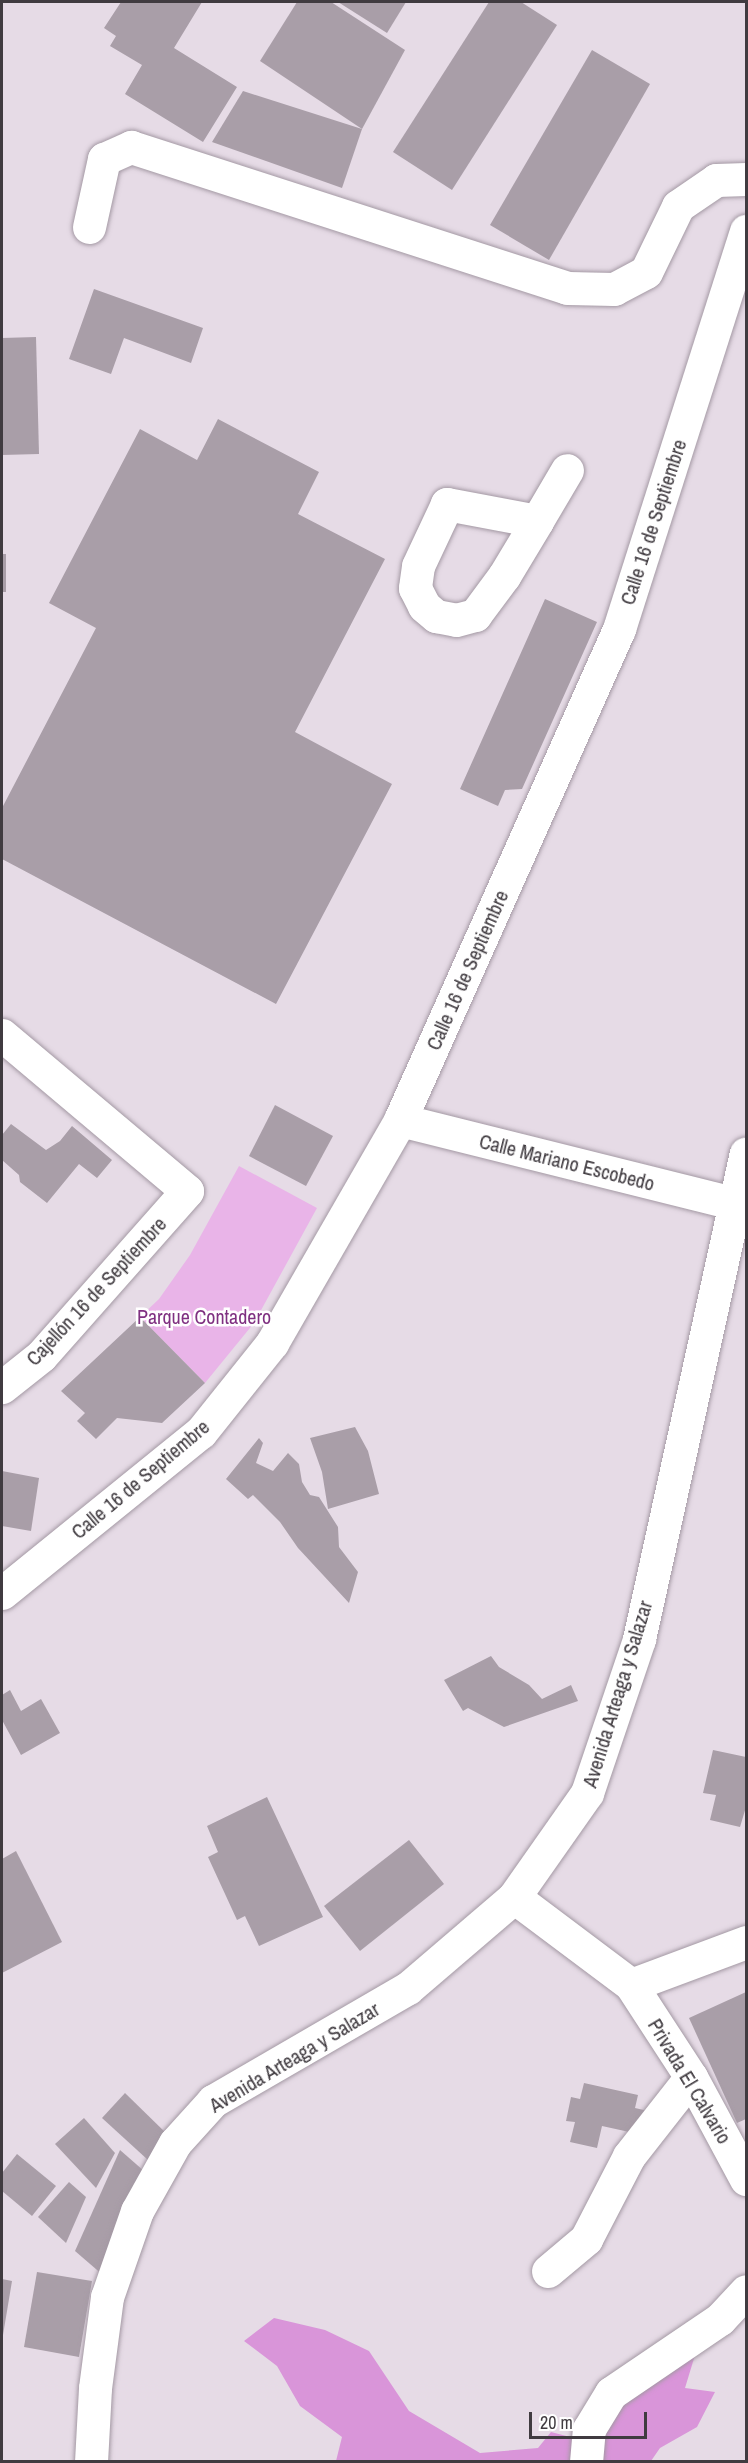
<!DOCTYPE html>
<html>
<head>
<meta charset="utf-8">
<style>
	body { margin:0 }
	#map { position:relative; width:748px; height:2463px; overflow:hidden; background:#e6dbe6; font-family:"Archivo Narrow",sans-serif }
	div>[style] { position:absolute }
	.green>* { inset:0; background:#e9b4e8 }
	.forest>* { inset:0; background:#d995d9 }
	.building>* { inset:0; background:#a99ea8 }
	.roads { filter:drop-shadow(0 0 2px #a499a4) drop-shadow(0 0 2px #a499a4) }
	.minor>* { height:33px; margin:-16.5px; padding:0 16.5px; transform-origin:16.5px; border-radius:16.5px; background:#fff }
	span { translate:-50% -50%; white-space:nowrap; text-align:center; line-height:1.15; -webkit-text-stroke:5px #fff; paint-order:stroke }
	.street-label { font-size:20px; color:#403b40 }
	.park-label { font-size:20px; color:#7f3081 }
	.frame { position:absolute; inset:0; border:3px solid #403b40; pointer-events:none }
	.scale { position:absolute; left:529px; top:2412px; width:118px; height:27px; box-sizing:border-box; border:3px solid #403b40; border-top:0; padding-left:8px; font-size:18px; line-height:21px; white-space:nowrap; color:#403b40; -webkit-text-stroke:4px #fff; paint-order:stroke }
</style>
</head>
<body>
<div id="map">
	<div class="green">
		<i style="clip-path:polygon(239px 1166px,317px 1208px,254px 1323px,205px 1383px,140px 1317px,159px 1299px,190px 1255px)"></i>
	</div>
	<div class="forest">
		<i style="clip-path:polygon(274px 2318px,325px 2330px,369px 2351px,409px 2411px,480px 2453px,538px 2448px,551px 2432px,574px 2438px,619px 2411px,631px 2395px,702px 2332px,685px 2388px,715px 2392px,697px 2427px,660px 2448px,651px 2461px,336px 2461px,342px 2437px,300px 2406px,277px 2366px,244px 2341px)"></i>
	</div>
	<div class="building">
		<i style="clip-path:polygon(121px 2px,202px 2px,174px 48px,237px 87px,203px 142px,125px 94px,142px 65px,110px 46px,116px 36px,104px 28px)"></i>
		<i style="clip-path:polygon(297px 2px,331px 2px,405px 50px,362px 129px,260px 61px)"></i>
		<i style="clip-path:polygon(338px 2px,406px 2px,387px 33px)"></i>
		<i style="clip-path:polygon(489px 2px,521px 2px,557px 25px,452px 190px,393px 152px)"></i>
		<i style="clip-path:polygon(592px 50px,650px 84px,549px 260px,490px 225px)"></i>
		<i style="clip-path:polygon(243px 91px,362px 129px,342px 188px,212px 142px)"></i>
		<i style="clip-path:polygon(94px 289px,203px 328px,191px 363px,124px 338px,111px 374px,69px 359px)"></i>
		<i style="clip-path:polygon(36px 337px,39px 454px,2px 455px,2px 338px)"></i>
		<i style="clip-path:polygon(218px 419px,319px 472px,298px 514px,385px 559px,295px 732px,392px 784px,276px 1004px,2px 859px,2px 808px,96px 628px,49px 603px,140px 429px,197px 460px)"></i>
		<i style="clip-path:polygon(2px 554px,6px 554px,6px 592px,2px 592px)"></i>
		<i style="clip-path:polygon(545px 599px,597px 622px,522px 789px,505px 790px,498px 806px,460px 789px)"></i>
		<i style="clip-path:polygon(275px 1105px,333px 1136px,306px 1186px,249px 1156px)"></i>
		<i style="clip-path:polygon(11px 1124px,46px 1150px,60px 1141px,72px 1126px,112px 1160px,97px 1178px,79px 1164px,47px 1203px,20px 1182px,19px 1175px,2px 1160px,2px 1135px)"></i>
		<i style="clip-path:polygon(140px 1317px,205px 1383px,162px 1423px,117px 1418px,96px 1439px,77px 1421px,85px 1413px,61px 1391px)"></i>
		<i style="clip-path:polygon(355px 1427px,368px 1451px,379px 1494px,328px 1509px,322px 1472px,310px 1438px)"></i>
		<i style="clip-path:polygon(259px 1438px,263px 1443px,256px 1463px,273px 1471px,288px 1453px,299px 1464px,302px 1482px,310px 1495px,319px 1497px,338px 1527px,339px 1547px,358px 1572px,349px 1603px,298px 1548px,280px 1522px,253px 1495px,248px 1499px,226px 1479px)"></i>
		<i style="clip-path:polygon(2px 1471px,39px 1478px,31px 1531px,2px 1526px)"></i>
		<i style="clip-path:polygon(491px 1656px,499px 1667px,529px 1685px,542px 1699px,571px 1685px,578px 1701px,504px 1727px,468px 1708px,463px 1711px,444px 1680px)"></i>
		<i style="clip-path:polygon(10px 1690px,21px 1711px,41px 1699px,60px 1733px,21px 1755px,2px 1720px,2px 1695px)"></i>
		<i style="clip-path:polygon(713px 1750px,746px 1757px,746px 1807px,740px 1827px,710px 1820px,716px 1795px,703px 1793px)"></i>
		<i style="clip-path:polygon(267px 1797px,323px 1917px,259px 1946px,245px 1916px,237px 1920px,208px 1857px,218px 1852px,207px 1826px)"></i>
		<i style="clip-path:polygon(409px 1840px,444px 1884px,360px 1951px,324px 1906px)"></i>
		<i style="clip-path:polygon(16px 1851px,62px 1942px,2px 1973px,2px 1859px)"></i>
		<i style="clip-path:polygon(746px 1992px,746px 2119px,737px 2123px,689px 2018px)"></i>
		<i style="clip-path:polygon(584px 2083px,638px 2095px,635px 2108px,648px 2111px,643px 2135px,602px 2126px,597px 2148px,570px 2142px,575px 2122px,566px 2121px,571px 2097px,580px 2099px)"></i>
		<i style="clip-path:polygon(125px 2093px,169px 2136px,148px 2160px,102px 2118px)"></i>
		<i style="clip-path:polygon(84px 2118px,115px 2153px,96px 2188px,55px 2144px)"></i>
		<i style="clip-path:polygon(120px 2150px,144px 2171px,104px 2276px,75px 2251px)"></i>
		<i style="clip-path:polygon(17px 2154px,56px 2186px,32px 2216px,2px 2191px,2px 2173px)"></i>
		<i style="clip-path:polygon(69px 2182px,86px 2197px,66px 2243px,38px 2217px)"></i>
		<i style="clip-path:polygon(37px 2272px,92px 2281px,79px 2357px,24px 2347px)"></i>
		<i style="clip-path:polygon(2px 2279px,12px 2281px,3px 2335px,2px 2335px)"></i>
	</div>
	<div class="roads">
		<div class="minor">
			<i style="left:89px;top:227px;width:70px;rotate:-77.6deg"></i>
			<i style="left:104px;top:159px;width:30px;rotate:-24deg"></i>
			<i style="left:131px;top:147px;width:458px;rotate:17.9deg"></i>
			<i style="left:567px;top:288px;width:47px;rotate:1.2deg"></i>
			<i style="left:614px;top:289px;width:36px;rotate:-28deg"></i>
			<i style="left:646px;top:272px;width:73px;rotate:-64.1deg"></i>
			<i style="left:678px;top:206px;width:46px;rotate:-34.4deg"></i>
			<i style="left:716px;top:180px;width:30px;rotate:-2deg"></i>
			<i style="left:537px;top:521px;width:92px;rotate:-169.3deg"></i>
			<i style="left:447px;top:504px;width:68px;rotate:115.1deg"></i>
			<i style="left:418px;top:566px;width:22px;rotate:98deg"></i>
			<i style="left:415px;top:588px;width:20px;rotate:63deg"></i>
			<i style="left:424px;top:606px;width:16px;rotate:40deg"></i>
			<i style="left:436px;top:616px;width:20px;rotate:11deg"></i>
			<i style="left:456px;top:620px;width:20px;rotate:-15deg"></i>
			<i style="left:475px;top:615px;width:49px;rotate:-53.4deg"></i>
			<i style="left:504px;top:576px;width:64px;rotate:-59deg"></i>
			<i style="left:537px;top:521px;width:59px;rotate:-59.5deg"></i>
			<i style="left:2px;top:1035px;width:242px;rotate:40.1deg"></i>
			<i style="left:187px;top:1191px;width:220px;rotate:131.5deg"></i>
			<i style="left:41px;top:1356px;width:50px;rotate:141.5deg"></i>
			<i style="left:400px;top:1120px;width:343px;rotate:14deg"></i>
			<i style="left:2px;top:1593px;width:256px;rotate:-39deg"></i>
			<i style="left:201px;top:1432px;width:114px;rotate:-51.4deg"></i>
			<i style="left:272px;top:1343px;width:257px;rotate:-60.1deg"></i>
			<i style="left:400px;top:1120px;width:538px;rotate:-65.96deg"></i>
			<i style="left:619px;top:629px;width:418px;rotate:-72.3deg"></i>
			<i style="left:514px;top:1897px;width:146px;rotate:36.9deg"></i>
			<i style="left:631px;top:1985px;width:123px;rotate:-20.5deg"></i>
			<i style="left:631px;top:1985px;width:110px;rotate:56.9deg"></i>
			<i style="left:691px;top:2077px;width:116px;rotate:61.7deg"></i>
			<i style="left:548px;top:2271px;width:50px;rotate:-40.1deg"></i>
			<i style="left:586px;top:2239px;width:93px;rotate:-62.6deg"></i>
			<i style="left:629px;top:2156px;width:100px;rotate:-51.9deg"></i>
			<i style="left:91px;top:2462px;width:74px;rotate:-86.9deg"></i>
			<i style="left:95px;top:2388px;width:92px;rotate:-82.5deg"></i>
			<i style="left:107px;top:2297px;width:91px;rotate:-70.8deg"></i>
			<i style="left:137px;top:2211px;width:78px;rotate:-60.8deg"></i>
			<i style="left:175px;top:2143px;width:57px;rotate:-47.9deg"></i>
			<i style="left:213px;top:2101px;width:225px;rotate:-30.1deg"></i>
			<i style="left:408px;top:1988px;width:140px;rotate:-40.6deg"></i>
			<i style="left:514px;top:1897px;width:127px;rotate:-54.9deg"></i>
			<i style="left:587px;top:1793px;width:163px;rotate:-71.3deg"></i>
			<i style="left:639px;top:1639px;width:497px;rotate:-77.6deg"></i>
			<i style="left:586px;top:2462px;width:33px;rotate:-85deg"></i>
			<i style="left:589px;top:2429px;width:42px;rotate:-58.6deg"></i>
			<i style="left:611px;top:2393px;width:132px;rotate:-34.2deg"></i>
			<i style="left:720px;top:2319px;width:38px;rotate:-47deg"></i>
		</div>
	</div>
	<div class="street-label">
		<span style="left:653px;top:522px;rotate:-72deg">Calle 16 de Septiembre</span>
		<span style="left:467px;top:970px;rotate:-66deg">Calle 16 de Septiembre</span>
		<span style="left:567px;top:1162px;rotate:14deg">Calle Mariano Escobedo</span>
		<span style="left:96px;top:1291px;rotate:-47deg">Cajellón 16 de Septiembre</span>
		<span style="left:140px;top:1479px;rotate:-40deg">Calle 16 de Septiembre</span>
		<span style="left:617px;top:1694px;rotate:-73deg">Avenida Arteaga y Salazar</span>
		<span style="left:294px;top:2057px;rotate:-31deg">Avenida Arteaga y Salazar</span>
		<span style="left:690px;top:2081px;rotate:59deg">Privada El Calvario</span>
	</div>
	<div class="park-label">
		<span style="left:204px;top:1316px">Parque Contadero</span>
	</div>
	<div class="frame"></div>
	<div class="scale">20 m</div>
</div>
</body>
</html>
